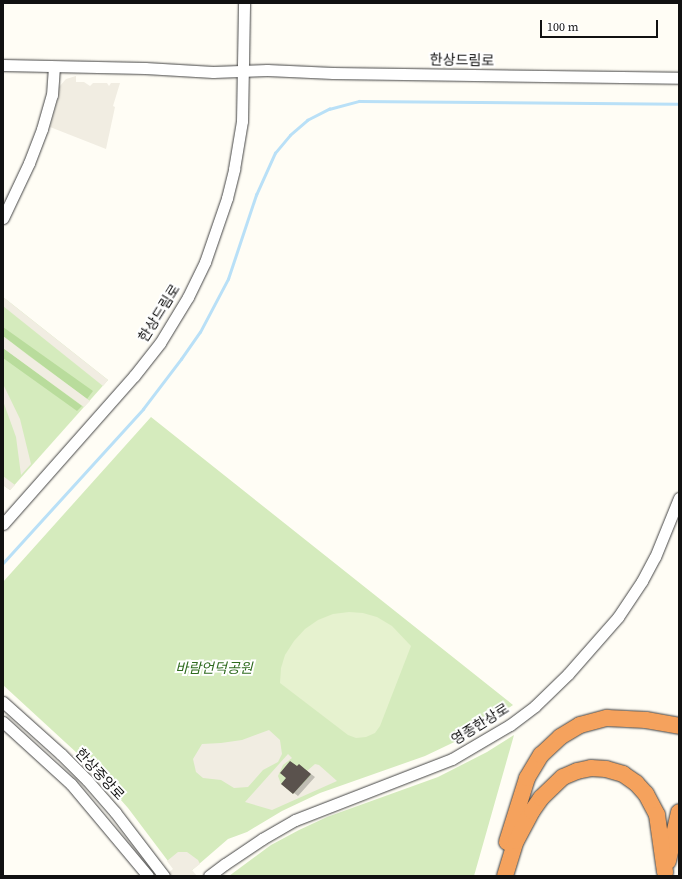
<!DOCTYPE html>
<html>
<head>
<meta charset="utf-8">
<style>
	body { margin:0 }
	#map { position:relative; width:682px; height:879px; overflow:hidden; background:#fffdf5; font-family:"Source Serif 4","Noto Sans KR",serif }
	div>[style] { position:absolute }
	.green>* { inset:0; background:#d5ebbd }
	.forest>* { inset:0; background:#b9dc9c }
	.pitch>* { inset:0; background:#e6f2cf }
	.plaza>* { inset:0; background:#f1ede2 }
	.shadow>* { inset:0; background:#0003 }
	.stream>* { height:2.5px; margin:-1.25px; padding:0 1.25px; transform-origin:1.25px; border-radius:1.25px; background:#b9e0f7 }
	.building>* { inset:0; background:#5a524d }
	.roads { filter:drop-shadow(0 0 1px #444) drop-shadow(0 0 1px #444) }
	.minor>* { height:11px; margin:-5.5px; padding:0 5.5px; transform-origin:5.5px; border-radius:5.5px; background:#fff }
	.highway>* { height:16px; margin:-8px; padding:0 8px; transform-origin:8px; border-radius:8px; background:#f5a25d }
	span { translate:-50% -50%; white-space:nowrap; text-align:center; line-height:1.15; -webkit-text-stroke:4px #fff; paint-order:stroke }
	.street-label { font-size:14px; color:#111 }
	.park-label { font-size:14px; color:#2f6b1f; font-style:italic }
	.frame { position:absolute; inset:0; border:4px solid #111; pointer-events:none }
	.scale { position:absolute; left:540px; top:20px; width:118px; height:18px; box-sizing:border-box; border:2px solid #111; border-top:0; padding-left:5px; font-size:12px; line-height:14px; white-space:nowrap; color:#111; -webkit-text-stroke:3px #fff; paint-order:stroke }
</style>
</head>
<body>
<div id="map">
	<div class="green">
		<i style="clip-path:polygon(3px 297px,108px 380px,10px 490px,3px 485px)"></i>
		<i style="clip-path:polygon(151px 417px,513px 705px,469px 735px,425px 756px,320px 793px,282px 811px,247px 832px,228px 839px,191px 871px,174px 869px,128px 808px,90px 765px,3px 685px,3px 582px)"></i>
		<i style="clip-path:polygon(514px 735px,474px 876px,229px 876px,271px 845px,299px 830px,327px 817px,438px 777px,487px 752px)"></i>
	</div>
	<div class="forest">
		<i style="clip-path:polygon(3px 327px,93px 391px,87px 399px,3px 336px)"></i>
		<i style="clip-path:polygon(3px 348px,82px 406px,77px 411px,3px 358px)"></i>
	</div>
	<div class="pitch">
		<i style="clip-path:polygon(349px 612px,363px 613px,377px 617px,392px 626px,411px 646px,380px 726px,375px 733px,366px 737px,356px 738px,348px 735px,280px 683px,281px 668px,285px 655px,294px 641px,305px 629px,318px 620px,333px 614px)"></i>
	</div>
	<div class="plaza">
		<i style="clip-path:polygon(76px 76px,76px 82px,84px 82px,90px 86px,93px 83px,107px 83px,109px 86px,111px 83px,120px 83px,113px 106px,115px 107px,106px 149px,50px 127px,59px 95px,56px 95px,59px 87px,66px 79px)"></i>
		<i style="clip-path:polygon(3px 297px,108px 380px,103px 386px,3px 306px)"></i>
		<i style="clip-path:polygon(3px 336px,29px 356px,90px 401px,84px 407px,3px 348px)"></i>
		<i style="clip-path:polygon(3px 384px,20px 419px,31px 464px,21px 475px,16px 437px,3px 401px)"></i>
		<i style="clip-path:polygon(3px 476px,15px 485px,10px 490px,3px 485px)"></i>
		<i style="clip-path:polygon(269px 730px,280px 740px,282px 754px,278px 762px,263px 770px,248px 787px,234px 788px,221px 780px,203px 778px,196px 772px,193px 759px,202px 744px,221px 743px,242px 740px)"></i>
		<i style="clip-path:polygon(288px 754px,292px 758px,283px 765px,278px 776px,281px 784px,293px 794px,311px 775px,307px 771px,315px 764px,319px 765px,337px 781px,272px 810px,245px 802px)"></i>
		<i style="clip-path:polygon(178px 852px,187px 852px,198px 860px,200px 864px,192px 870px,197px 876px,171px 876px,168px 873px,173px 869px,167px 861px)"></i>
	</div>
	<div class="shadow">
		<i style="clip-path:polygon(291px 762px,298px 767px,299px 765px,315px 777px,298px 796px,282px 784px,288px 778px)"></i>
	</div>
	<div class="stream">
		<i style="left:3px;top:563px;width:208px;rotate:-47.7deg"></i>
		<i style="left:143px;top:409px;width:63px;rotate:-52.8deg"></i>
		<i style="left:181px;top:359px;width:33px;rotate:-55deg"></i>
		<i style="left:200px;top:332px;width:60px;rotate:-62.2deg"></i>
		<i style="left:228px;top:279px;width:89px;rotate:-71.6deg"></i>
		<i style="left:256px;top:195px;width:46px;rotate:-65.7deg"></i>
		<i style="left:275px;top:153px;width:23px;rotate:-50deg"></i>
		<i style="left:290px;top:135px;width:23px;rotate:-41deg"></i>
		<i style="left:307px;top:120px;width:25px;rotate:-27deg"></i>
		<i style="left:329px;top:109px;width:31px;rotate:-15deg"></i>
		<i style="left:359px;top:101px;width:318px;rotate:0.5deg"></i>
	</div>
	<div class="building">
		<i style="clip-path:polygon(290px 761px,297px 766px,299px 764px,311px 774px,293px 794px,281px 784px,286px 778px,280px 773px)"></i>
	</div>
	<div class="roads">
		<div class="minor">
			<i style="left:3px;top:65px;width:142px;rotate:1.2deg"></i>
			<i style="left:145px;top:68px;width:68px;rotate:3.4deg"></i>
			<i style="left:213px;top:72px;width:54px;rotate:-2.1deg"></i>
			<i style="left:267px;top:70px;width:66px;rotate:2.6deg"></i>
			<i style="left:333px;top:73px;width:346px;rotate:0.8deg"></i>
			<i style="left:3px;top:218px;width:61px;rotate:-64.7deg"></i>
			<i style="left:29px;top:163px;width:36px;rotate:-69deg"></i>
			<i style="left:42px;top:129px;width:35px;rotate:-74deg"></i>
			<i style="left:52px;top:95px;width:28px;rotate:-86deg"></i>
			<i style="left:3px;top:524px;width:198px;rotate:-48.5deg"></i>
			<i style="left:134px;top:376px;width:42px;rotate:-51.8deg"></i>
			<i style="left:160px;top:343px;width:54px;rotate:-58.7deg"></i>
			<i style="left:188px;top:297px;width:39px;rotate:-64deg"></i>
			<i style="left:205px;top:262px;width:68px;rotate:-71deg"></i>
			<i style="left:227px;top:198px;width:30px;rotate:-76deg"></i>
			<i style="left:234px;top:169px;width:49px;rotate:-80.5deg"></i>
			<i style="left:242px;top:121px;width:118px;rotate:-89deg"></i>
			<i style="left:3px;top:702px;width:78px;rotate:41.9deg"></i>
			<i style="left:61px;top:754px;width:37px;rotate:45deg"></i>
			<i style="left:87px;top:780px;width:43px;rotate:48.8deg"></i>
			<i style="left:115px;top:812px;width:81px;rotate:52.6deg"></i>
			<i style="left:3px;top:722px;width:92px;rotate:42.4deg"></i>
			<i style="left:71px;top:784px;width:120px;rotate:50.1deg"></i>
			<i style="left:209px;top:876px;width:20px;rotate:-37deg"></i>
			<i style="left:225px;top:864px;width:45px;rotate:-34deg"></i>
			<i style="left:262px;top:839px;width:38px;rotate:-30deg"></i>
			<i style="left:295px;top:820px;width:168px;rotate:-21.2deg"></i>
			<i style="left:452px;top:759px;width:67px;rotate:-30.4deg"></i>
			<i style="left:510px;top:725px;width:31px;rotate:-37deg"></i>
			<i style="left:535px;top:706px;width:46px;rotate:-44.1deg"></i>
			<i style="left:568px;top:674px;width:76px;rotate:-48.7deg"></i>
			<i style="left:618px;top:617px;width:43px;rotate:-56.3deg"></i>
			<i style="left:642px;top:581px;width:27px;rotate:-62deg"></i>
			<i style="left:655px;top:557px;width:64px;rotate:-67.9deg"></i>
		</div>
		<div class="highway">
			<i style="left:507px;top:842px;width:67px;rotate:-72.6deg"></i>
			<i style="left:527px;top:778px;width:27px;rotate:-59deg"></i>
			<i style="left:541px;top:755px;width:26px;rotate:-43deg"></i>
			<i style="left:560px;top:737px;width:23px;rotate:-31deg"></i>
			<i style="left:580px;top:725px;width:28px;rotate:-15deg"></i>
			<i style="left:607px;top:718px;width:39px;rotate:3deg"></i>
			<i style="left:646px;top:720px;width:34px;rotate:10deg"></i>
			<i style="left:668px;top:861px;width:50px;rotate:-77.3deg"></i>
			<i style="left:505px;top:876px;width:37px;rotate:-73deg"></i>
			<i style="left:516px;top:841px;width:34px;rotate:-62deg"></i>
			<i style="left:532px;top:811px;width:16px;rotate:-55deg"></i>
			<i style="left:541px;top:798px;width:30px;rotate:-44deg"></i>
			<i style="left:563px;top:777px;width:15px;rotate:-23deg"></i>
			<i style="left:577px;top:771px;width:14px;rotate:-12deg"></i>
			<i style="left:591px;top:768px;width:15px;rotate:4deg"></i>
			<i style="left:606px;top:769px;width:18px;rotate:16deg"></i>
			<i style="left:623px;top:774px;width:16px;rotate:35deg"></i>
			<i style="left:636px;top:783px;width:15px;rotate:48deg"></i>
			<i style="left:646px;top:794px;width:24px;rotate:62deg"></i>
			<i style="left:657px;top:815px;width:58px;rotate:82deg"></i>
		</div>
	</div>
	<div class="street-label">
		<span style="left:462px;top:60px;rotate:1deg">한상드림로</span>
		<span style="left:159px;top:313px;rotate:-58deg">한상드림로</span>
		<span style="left:480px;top:724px;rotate:-32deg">영종한상로</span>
		<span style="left:100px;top:774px;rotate:47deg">한상중앙로</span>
	</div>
	<div class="park-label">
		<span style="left:214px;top:668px">바람언덕공원</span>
	</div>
	<div class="frame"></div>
	<div class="scale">100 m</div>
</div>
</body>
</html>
